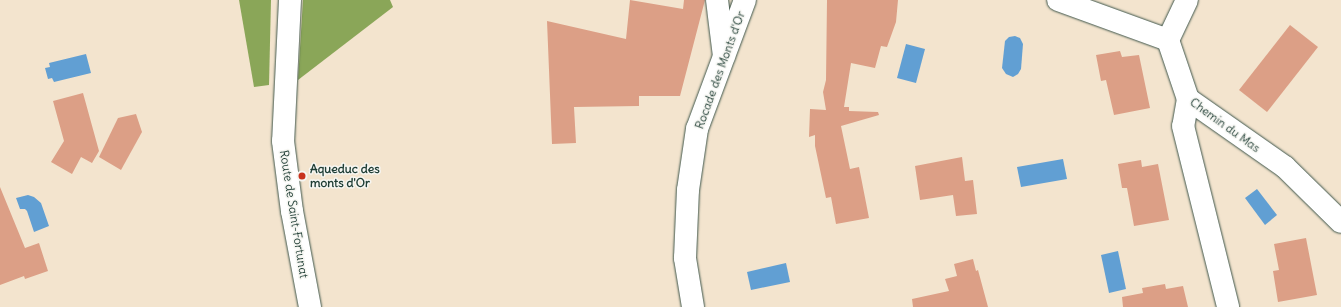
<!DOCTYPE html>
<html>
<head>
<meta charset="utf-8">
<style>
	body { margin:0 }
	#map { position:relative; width:1341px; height:307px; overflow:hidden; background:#f3e4ce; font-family:Delius,sans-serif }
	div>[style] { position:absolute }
	.forest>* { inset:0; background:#8aa658 }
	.water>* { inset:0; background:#619fd3 }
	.building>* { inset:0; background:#dc9f86 }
	.roads { filter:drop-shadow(0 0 1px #3f564b) drop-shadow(0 0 1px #3f564b) }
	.street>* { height:22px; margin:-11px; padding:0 11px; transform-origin:11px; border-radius:11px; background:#fff }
	.secondary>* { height:22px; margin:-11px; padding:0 11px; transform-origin:11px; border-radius:11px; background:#fff }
	.dots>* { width:11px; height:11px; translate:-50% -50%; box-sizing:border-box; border:2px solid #f6f6f2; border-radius:50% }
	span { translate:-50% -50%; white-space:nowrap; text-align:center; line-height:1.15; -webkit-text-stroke:3px #f6f6f2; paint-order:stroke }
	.street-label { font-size:12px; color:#1f3d34 }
	.poi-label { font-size:12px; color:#1f3d34; font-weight:700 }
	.left { translate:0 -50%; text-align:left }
</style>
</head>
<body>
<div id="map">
	<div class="forest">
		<i style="clip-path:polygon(239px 0,271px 0,269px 85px,254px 87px)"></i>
		<i style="clip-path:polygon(303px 0,390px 0,393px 7px,298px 80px)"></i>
	</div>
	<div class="water">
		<i style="clip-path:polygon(1015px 36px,1020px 38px,1023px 44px,1021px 69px,1018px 74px,1013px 77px,1006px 74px,1002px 68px,1005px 41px,1009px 37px)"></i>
		<i style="clip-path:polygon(906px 44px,925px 49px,916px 83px,897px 78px)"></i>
		<i style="clip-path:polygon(86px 54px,91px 73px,54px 82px,52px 78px,48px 79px,45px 68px,50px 67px,49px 63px)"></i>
		<i style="clip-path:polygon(1063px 159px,1067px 179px,1021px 187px,1017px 167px)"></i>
		<i style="clip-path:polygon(1257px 189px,1277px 215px,1265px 225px,1245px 198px)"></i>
		<i style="clip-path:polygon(28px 195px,34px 197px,41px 203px,49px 226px,34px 232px,27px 211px,25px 209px,20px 209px,16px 198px)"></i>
		<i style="clip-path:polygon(1118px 251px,1126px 289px,1109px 293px,1101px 255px)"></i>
		<i style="clip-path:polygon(786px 263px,790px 282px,751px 290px,747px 272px)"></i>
	</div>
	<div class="building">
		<i style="clip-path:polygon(630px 0,683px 9px,684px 0,705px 0,680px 96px,639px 96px,639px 106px,574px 107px,576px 143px,552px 144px,547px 21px,626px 39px)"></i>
		<i style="clip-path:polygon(827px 0,898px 0,896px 22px,887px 47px,881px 46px,875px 68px,851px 63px,844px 107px,849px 107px,849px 111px,878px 112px,879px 115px,841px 126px,850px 169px,859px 167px,869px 218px,836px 224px,831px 197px,826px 198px,815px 146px,815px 135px,809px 137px,810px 109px,826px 110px,823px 92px,826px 80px)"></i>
		<i style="clip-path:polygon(1290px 25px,1318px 47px,1267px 112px,1239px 90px)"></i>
		<i style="clip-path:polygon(1120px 51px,1122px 57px,1139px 55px,1150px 108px,1114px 115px,1106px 80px,1101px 81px,1096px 55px)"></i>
		<i style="clip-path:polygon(83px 93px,99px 151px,92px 163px,81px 157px,72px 174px,51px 162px,64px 141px,53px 101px)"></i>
		<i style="clip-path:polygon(136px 114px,142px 132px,121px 170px,99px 157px,118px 118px)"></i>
		<i style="clip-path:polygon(962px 157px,965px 181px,973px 180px,977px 214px,956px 216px,953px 195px,920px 200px,915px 166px)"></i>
		<i style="clip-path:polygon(1141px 160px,1142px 167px,1158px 164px,1169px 220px,1134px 226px,1127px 188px,1122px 188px,1118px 164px)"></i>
		<i style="clip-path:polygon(0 187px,25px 248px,39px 243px,48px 271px,25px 279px,24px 276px,0 285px)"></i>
		<i style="clip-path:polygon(1306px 238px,1317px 295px,1278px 302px,1273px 271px,1279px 270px,1274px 244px)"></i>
		<i style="clip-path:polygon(973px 259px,976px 271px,978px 270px,988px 307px,913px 307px,912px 299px,949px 291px,945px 279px,957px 276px,954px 264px)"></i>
		<i style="clip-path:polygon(1165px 284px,1166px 289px,1183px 286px,1188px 307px,1123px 307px,1122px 297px,1143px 293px,1142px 288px)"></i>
	</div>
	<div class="roads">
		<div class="street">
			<i style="left:717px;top:0;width:56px;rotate:82.9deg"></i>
			<i style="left:1058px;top:0;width:117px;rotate:20deg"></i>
			<i style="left:1187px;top:0;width:44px;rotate:115.4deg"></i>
			<i style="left:1168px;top:40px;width:62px;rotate:71.3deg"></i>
			<i style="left:1188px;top:99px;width:118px;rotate:35deg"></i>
			<i style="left:1285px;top:167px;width:78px;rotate:44.5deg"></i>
			<i style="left:1188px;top:99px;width:27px;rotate:100deg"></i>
			<i style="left:1183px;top:126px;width:187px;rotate:76deg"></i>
		</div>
		<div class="secondary">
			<i style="left:290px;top:0;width:141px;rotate:92.8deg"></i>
			<i style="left:283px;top:141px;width:71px;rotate:82.7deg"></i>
			<i style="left:292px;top:211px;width:98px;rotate:79.4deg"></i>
			<i style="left:693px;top:307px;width:50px;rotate:-99.3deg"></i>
			<i style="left:685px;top:258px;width:68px;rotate:-87.5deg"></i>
			<i style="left:688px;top:190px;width:62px;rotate:-81.6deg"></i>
			<i style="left:697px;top:129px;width:138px;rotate:-69.6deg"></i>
		</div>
	</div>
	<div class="dots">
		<i style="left:302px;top:176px;background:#c8321e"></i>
	</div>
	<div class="street-label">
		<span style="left:720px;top:70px;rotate:-70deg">Rocade des Monts d'Or</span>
		<span style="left:1225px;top:125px;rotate:36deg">Chemin du Mas</span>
		<span style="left:294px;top:214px;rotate:81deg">Route de Saint-Fortunat</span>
	</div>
	<div class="poi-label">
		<span class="left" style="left:310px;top:176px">Aqueduc des<br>monts d'Or</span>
	</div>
</div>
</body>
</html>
